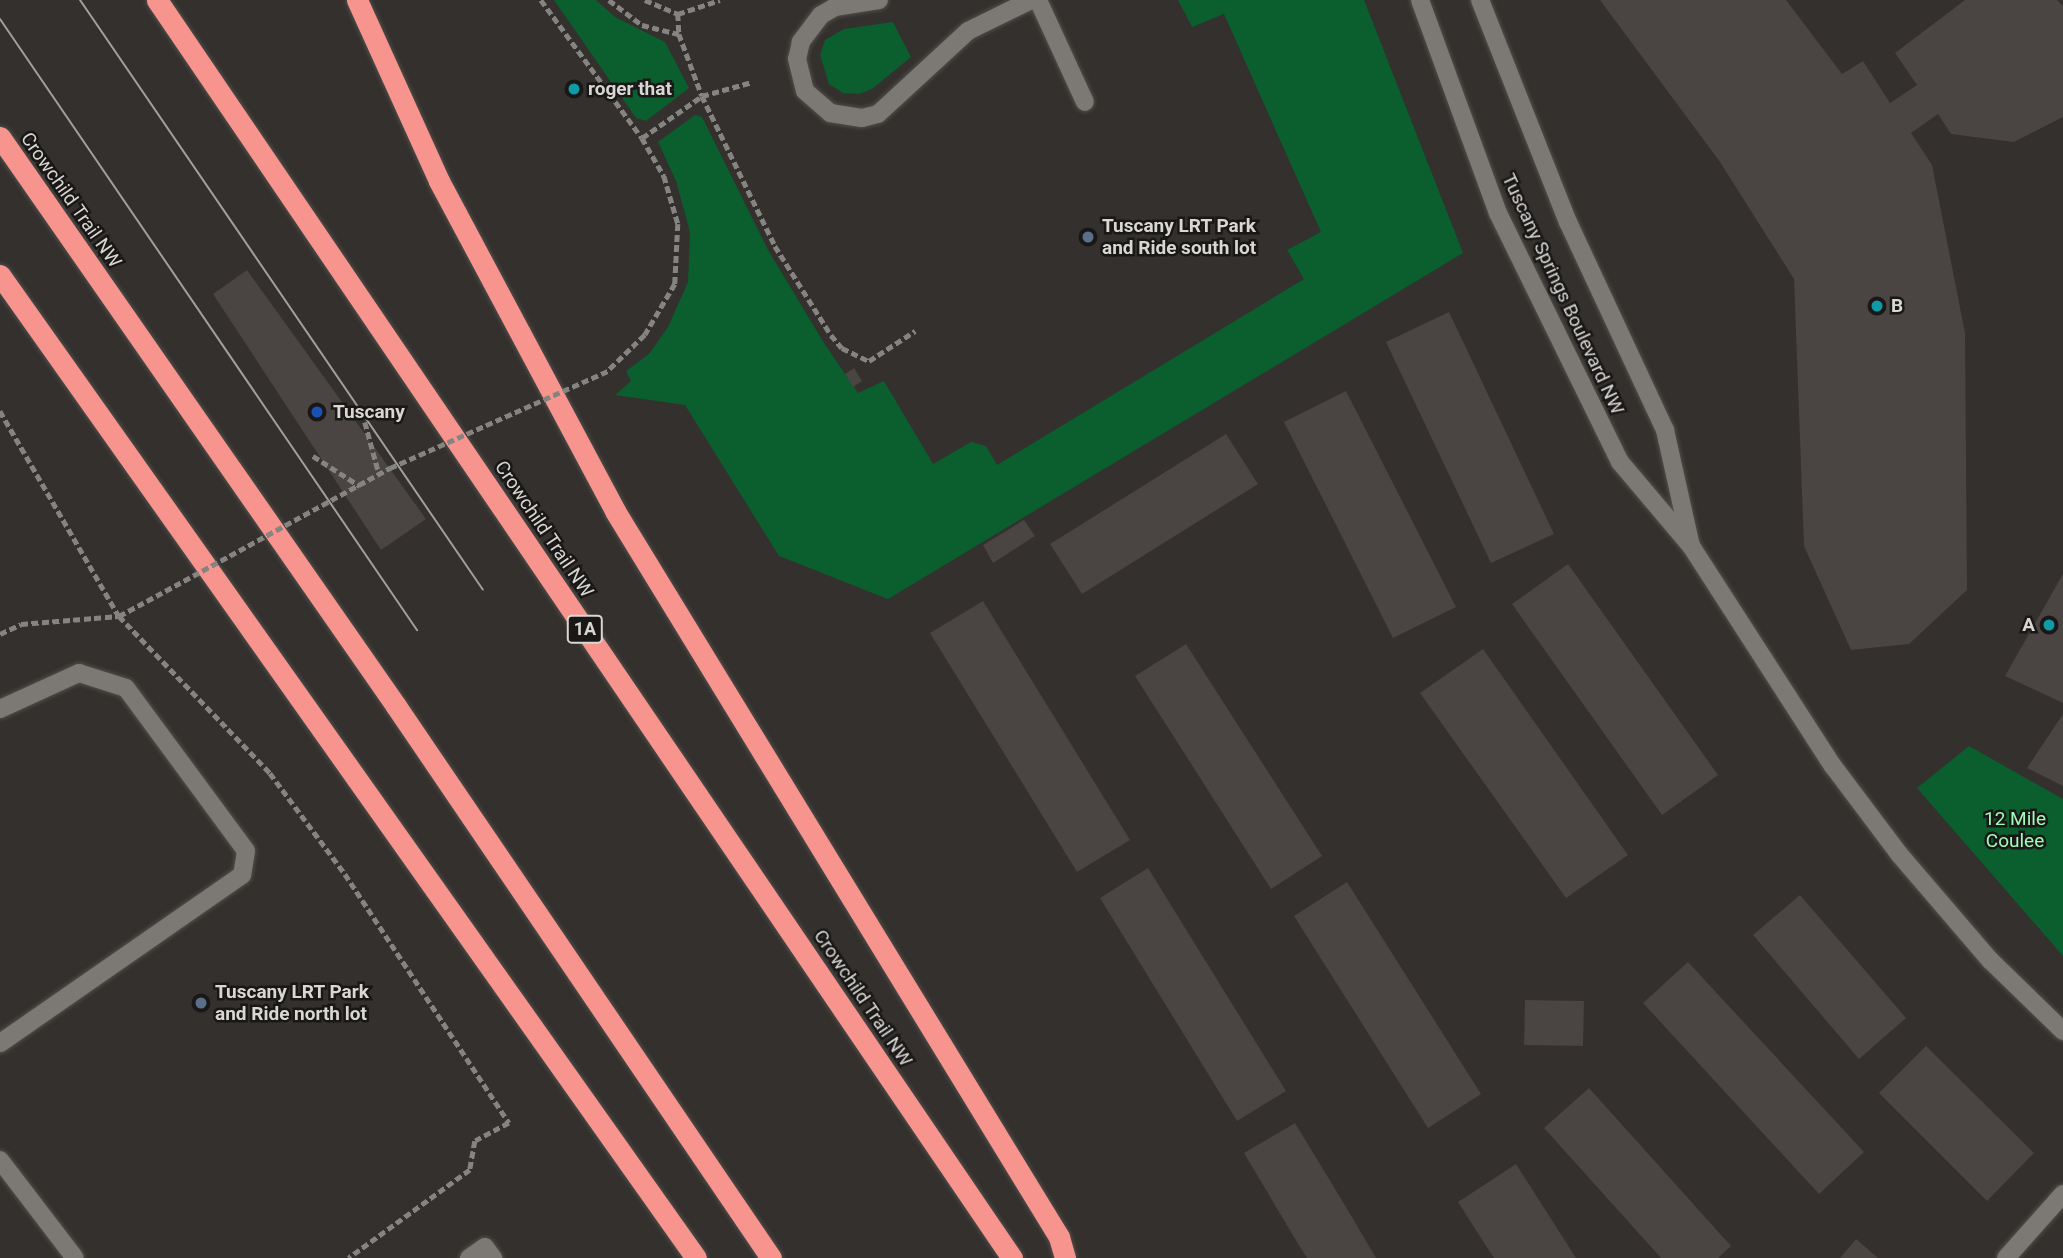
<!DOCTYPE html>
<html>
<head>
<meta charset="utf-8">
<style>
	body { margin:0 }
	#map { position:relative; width:2063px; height:1258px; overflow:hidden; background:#33302d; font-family:Roboto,sans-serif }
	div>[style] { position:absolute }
	.green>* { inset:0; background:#0b5e2e }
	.building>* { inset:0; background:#4a4443 }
	.path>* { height:4.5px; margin-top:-2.25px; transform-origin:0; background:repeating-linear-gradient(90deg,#868481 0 7px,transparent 0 10.5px) }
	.roads { filter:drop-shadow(0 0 2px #504d4a) drop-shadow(0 0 2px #504d4a) }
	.minor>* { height:18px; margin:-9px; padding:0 9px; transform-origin:9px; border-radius:9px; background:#7c7874 }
	.highway>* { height:21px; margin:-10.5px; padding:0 10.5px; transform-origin:10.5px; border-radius:10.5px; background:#f7948d }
	.tram>* { height:2px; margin:-1px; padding:0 1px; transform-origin:1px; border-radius:1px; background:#a19f9c }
	.path-bridge>* { height:4.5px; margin-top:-2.25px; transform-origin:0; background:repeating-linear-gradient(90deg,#868481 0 7px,transparent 0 10.5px) }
	.dots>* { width:19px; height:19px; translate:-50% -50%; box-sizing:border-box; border:4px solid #1a1817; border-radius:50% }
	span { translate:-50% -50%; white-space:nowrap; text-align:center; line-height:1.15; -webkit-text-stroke:5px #1a1817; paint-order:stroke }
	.shield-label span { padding:2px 5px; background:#1a1817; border:2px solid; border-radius:5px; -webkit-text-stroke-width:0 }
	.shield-label { font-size:18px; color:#d9d7d4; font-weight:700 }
	.poi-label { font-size:19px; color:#d9d7d4; font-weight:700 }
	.left { translate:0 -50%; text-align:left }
	.right { translate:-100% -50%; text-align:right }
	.street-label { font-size:19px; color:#d9d7d4 }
	.park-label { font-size:19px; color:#a0fbb8 }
</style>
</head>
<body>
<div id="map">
	<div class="green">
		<i style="clip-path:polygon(554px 0,596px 0,615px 17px,665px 42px,689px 88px,646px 121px,636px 118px)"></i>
		<i style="clip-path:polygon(1178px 0,1364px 0,1463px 253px,888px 599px,779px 556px,685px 405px,615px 395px,631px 381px,626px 371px,649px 354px,668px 327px,688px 282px,690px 232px,676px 181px,658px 142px,695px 115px,702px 117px,768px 250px,824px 343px,858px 393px,884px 381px,933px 464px,971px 442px,986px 446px,997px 465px,1304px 279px,1287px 250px,1321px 232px,1224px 14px,1192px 27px)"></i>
		<i style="clip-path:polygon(893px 22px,911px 57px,872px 89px,859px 94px,843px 93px,829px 84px,820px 55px,825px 40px,844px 29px)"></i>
		<i style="clip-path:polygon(1969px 746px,2063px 799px,2063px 956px,1917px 788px)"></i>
	</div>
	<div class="building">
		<i style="clip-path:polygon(1600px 0,1786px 0,1842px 74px,1863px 61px,1890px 103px,1917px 85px,1895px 53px,1965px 0,2057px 0,2063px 6px,2063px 117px,2014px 142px,1951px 134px,1938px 114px,1911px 133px,1932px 165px,1965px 333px,1967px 590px,1909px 644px,1851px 650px,1804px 546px,1794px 279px,1720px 162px)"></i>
		<i style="clip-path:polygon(247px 270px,426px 519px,381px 550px,213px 294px)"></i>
		<i style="clip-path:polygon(1449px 312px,1554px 534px,1491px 563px,1386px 342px)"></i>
		<i style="clip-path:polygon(854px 368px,862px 381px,853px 387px,845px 374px)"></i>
		<i style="clip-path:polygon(1346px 391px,1456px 607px,1393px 638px,1284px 422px)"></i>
		<i style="clip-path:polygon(1226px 434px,1258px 484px,1082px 594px,1050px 544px)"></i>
		<i style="clip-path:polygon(1024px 520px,1035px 536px,993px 563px,983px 545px)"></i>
		<i style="clip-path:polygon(1568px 564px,1718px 775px,1662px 815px,1512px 604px)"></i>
		<i style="clip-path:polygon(2063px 574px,2063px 703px,2005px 676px)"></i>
		<i style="clip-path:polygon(983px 601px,1130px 840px,1077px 872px,930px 633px)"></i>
		<i style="clip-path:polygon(1186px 644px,1322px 856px,1271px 889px,1135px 676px)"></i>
		<i style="clip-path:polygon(1483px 649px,1628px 855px,1566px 898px,1420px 693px)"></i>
		<i style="clip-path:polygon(2063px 714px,2063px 786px,2027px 768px)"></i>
		<i style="clip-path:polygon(1148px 868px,1286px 1091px,1237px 1121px,1100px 898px)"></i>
		<i style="clip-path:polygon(1347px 882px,1481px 1094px,1428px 1128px,1294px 916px)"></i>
		<i style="clip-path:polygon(1800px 895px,1906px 1018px,1859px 1059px,1753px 935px)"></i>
		<i style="clip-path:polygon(1688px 962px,1864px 1152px,1819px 1194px,1643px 1003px)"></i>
		<i style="clip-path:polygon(1525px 1000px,1584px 1001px,1583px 1046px,1524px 1045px)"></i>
		<i style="clip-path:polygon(1926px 1046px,2034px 1153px,1987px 1201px,1879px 1093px)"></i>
		<i style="clip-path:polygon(1589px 1088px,1731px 1246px,1718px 1258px,1661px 1258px,1544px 1128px)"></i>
		<i style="clip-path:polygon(1295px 1123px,1346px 1207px,1376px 1258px,1307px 1258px,1294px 1237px,1244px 1153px)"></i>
		<i style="clip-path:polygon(1516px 1164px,1562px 1236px,1576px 1258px,1494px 1258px,1488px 1249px,1458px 1202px)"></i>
		<i style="clip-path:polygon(1856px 1239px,1878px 1258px,1840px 1258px)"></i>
	</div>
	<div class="path">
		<i style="left:541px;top:0;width:171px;rotate:53.8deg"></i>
		<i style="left:642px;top:138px;width:44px;rotate:59.9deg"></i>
		<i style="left:664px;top:176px;width:50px;rotate:73.7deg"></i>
		<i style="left:678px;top:224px;width:60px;rotate:92.9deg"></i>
		<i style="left:675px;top:284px;width:59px;rotate:120.5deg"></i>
		<i style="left:645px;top:335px;width:52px;rotate:135.8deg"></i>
		<i style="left:609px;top:0;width:41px;rotate:37.1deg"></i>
		<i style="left:642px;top:25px;width:38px;rotate:14deg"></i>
		<i style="left:645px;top:0;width:36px;rotate:23deg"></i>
		<i style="left:678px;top:14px;width:44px;rotate:-18.4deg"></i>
		<i style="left:678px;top:14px;width:20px;rotate:87deg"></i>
		<i style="left:679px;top:34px;width:66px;rotate:69.6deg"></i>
		<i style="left:702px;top:96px;width:167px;rotate:64deg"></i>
		<i style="left:775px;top:246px;width:105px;rotate:57.8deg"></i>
		<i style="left:831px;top:335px;width:17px;rotate:50deg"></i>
		<i style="left:842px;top:348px;width:30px;rotate:26deg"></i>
		<i style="left:869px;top:361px;width:55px;rotate:-33.1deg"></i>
		<i style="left:642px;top:138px;width:73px;rotate:-35deg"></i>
		<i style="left:702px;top:96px;width:52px;rotate:-15.6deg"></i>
		<i style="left:0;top:411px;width:237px;rotate:59.9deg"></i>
		<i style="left:119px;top:616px;width:42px;rotate:-28.4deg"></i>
		<i style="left:365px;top:422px;width:54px;rotate:74.9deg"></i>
		<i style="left:313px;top:456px;width:56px;rotate:32.6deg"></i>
		<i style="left:0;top:634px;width:23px;rotate:-25deg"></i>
		<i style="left:21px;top:624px;width:98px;rotate:-4.7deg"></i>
		<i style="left:119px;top:616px;width:218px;rotate:46.1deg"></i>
		<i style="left:270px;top:773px;width:126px;rotate:53.4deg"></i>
		<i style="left:345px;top:874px;width:298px;rotate:56.6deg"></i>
		<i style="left:509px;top:1123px;width:38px;rotate:152deg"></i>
		<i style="left:475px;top:1141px;width:29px;rotate:100deg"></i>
		<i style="left:470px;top:1170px;width:150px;rotate:144deg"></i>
	</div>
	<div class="roads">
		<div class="minor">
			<i style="left:879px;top:0;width:45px;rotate:171deg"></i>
			<i style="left:835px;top:7px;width:16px;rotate:150deg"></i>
			<i style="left:821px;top:15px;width:34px;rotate:127deg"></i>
			<i style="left:801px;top:42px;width:17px;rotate:103deg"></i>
			<i style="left:797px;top:59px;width:33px;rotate:76deg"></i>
			<i style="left:805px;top:91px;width:33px;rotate:41deg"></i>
			<i style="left:830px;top:113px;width:32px;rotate:9deg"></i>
			<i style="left:862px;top:118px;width:16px;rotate:-14deg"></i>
			<i style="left:878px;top:114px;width:122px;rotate:-42.7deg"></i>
			<i style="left:968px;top:31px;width:70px;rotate:-26.2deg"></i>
			<i style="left:1038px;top:0;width:112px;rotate:65.3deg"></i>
			<i style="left:1420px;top:0;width:227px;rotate:69.9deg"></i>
			<i style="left:1498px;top:213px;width:277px;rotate:63.9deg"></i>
			<i style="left:1620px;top:462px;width:110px;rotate:49.8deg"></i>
			<i style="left:1691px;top:546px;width:262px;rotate:57.2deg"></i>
			<i style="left:1833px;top:766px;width:110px;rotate:53.1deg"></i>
			<i style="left:1899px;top:854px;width:140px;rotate:49.4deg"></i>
			<i style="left:1990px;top:960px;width:102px;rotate:44.2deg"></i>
			<i style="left:1480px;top:0;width:239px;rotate:68.4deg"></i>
			<i style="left:1568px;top:222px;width:230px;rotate:65deg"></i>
			<i style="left:1665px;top:430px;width:115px;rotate:77.4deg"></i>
			<i style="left:0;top:709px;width:87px;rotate:-24.5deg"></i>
			<i style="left:79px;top:673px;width:49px;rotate:17.7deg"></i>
			<i style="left:126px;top:688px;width:202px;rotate:53.6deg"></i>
			<i style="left:246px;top:851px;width:24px;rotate:99deg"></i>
			<i style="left:242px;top:875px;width:295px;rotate:145.2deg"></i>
			<i style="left:0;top:1160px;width:123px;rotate:52.6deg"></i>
			<i style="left:469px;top:1258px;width:19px;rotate:-35deg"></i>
			<i style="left:485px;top:1247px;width:14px;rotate:54deg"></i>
			<i style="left:2006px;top:1258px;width:86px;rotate:-48.3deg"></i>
		</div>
		<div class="highway">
			<i style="left:157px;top:0;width:1521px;rotate:55.8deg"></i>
			<i style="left:357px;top:0;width:199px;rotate:65.6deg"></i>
			<i style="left:439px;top:181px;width:374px;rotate:61.9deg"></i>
			<i style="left:615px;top:511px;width:851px;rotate:58.55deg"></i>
			<i style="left:1059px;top:1237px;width:22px;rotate:74deg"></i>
			<i style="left:0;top:137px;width:693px;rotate:55.16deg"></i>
			<i style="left:396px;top:706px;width:667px;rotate:55.81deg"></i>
			<i style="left:0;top:275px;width:1204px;rotate:54.7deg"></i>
		</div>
	</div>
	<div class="tram">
		<i style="left:80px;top:0;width:714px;rotate:55.66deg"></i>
		<i style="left:0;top:19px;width:740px;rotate:55.69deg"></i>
	</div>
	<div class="path-bridge">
		<i style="left:156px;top:596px;width:267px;rotate:-28.7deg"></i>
		<i style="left:390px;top:468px;width:239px;rotate:-24deg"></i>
	</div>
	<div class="dots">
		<i style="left:574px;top:89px;background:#0f9aa8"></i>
		<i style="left:1088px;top:237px;background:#5c6f8a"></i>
		<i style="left:1877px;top:306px;background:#0f9aa8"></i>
		<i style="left:317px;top:412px;background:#1a4fb4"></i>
		<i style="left:2049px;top:625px;background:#0f9aa8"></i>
		<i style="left:201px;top:1003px;background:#5c6f8a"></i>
	</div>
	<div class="shield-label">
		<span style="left:585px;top:629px">1A</span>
	</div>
	<div class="poi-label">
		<span class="left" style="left:588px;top:89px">roger that</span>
		<span class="left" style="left:1102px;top:237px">Tuscany LRT Park<br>and Ride south lot</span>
		<span class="left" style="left:1891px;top:306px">B</span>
		<span class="left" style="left:333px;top:412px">Tuscany</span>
		<span class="right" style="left:2035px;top:625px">A</span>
		<span class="left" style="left:215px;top:1003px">Tuscany LRT Park<br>and Ride north lot</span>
	</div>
	<div class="street-label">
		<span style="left:71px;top:200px;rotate:55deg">Crowchild Trail NW</span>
		<span style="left:1563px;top:294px;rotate:65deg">Tuscany Springs Boulevard NW</span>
		<span style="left:544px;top:529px;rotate:56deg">Crowchild Trail NW</span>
		<span style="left:863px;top:998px;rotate:56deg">Crowchild Trail NW</span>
	</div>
	<div class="park-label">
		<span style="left:2015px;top:830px">12 Mile<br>Coulee</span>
	</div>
</div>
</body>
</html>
